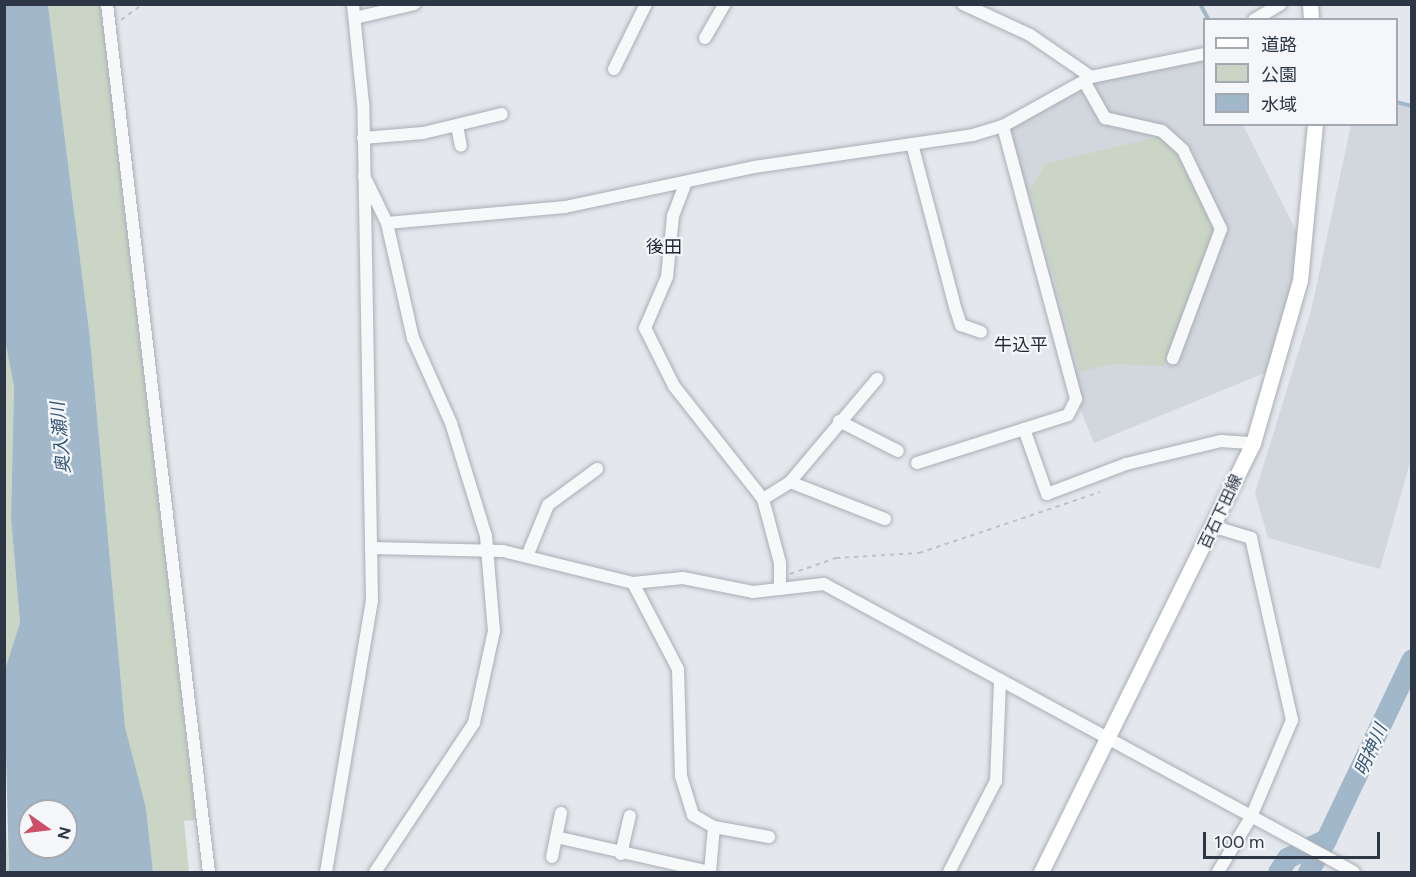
<!DOCTYPE html>
<html>
<head>
<meta charset="utf-8">
<style>
	body { margin:0 }
	#map { position:relative; width:1416px; height:877px; overflow:hidden; background:#e4e7ec; font-family:Figtree,"Noto Sans JP",sans-serif }
	div>[style] { position:absolute }
	.built>* { inset:0; background:#d2d7dd }
	.green>* { inset:0; background:#cad5c6 }
	.water>* { inset:0; background:#a1b7ca }
	.stream>* { height:4px; margin:-2px; padding:0 2px; transform-origin:2px; border-radius:2px; background:#a1b7ca }
	.river>* { height:21px; margin:-10.5px; padding:0 10.5px; transform-origin:10.5px; border-radius:10.5px; background:#a1b7ca }
	.path>* { height:2px; margin-top:-1px; transform-origin:0; background:repeating-linear-gradient(90deg,#bec2c7 0 4.5px,transparent 0 9px) }
	.roads { filter:drop-shadow(0 0 2px #a9aeb6) drop-shadow(0 0 2px #a9aeb6) }
	.minor>* { height:12px; margin:-6px; padding:0 6px; transform-origin:6px; border-radius:6px; background:#f7f8fa }
	.major>* { height:15px; margin:-7.5px; padding:0 7.5px; transform-origin:7.5px; border-radius:7.5px; background:#fff }
	span { translate:-50% -50%; white-space:nowrap; text-align:center; line-height:1.15; -webkit-text-stroke:4.5px #f4f6f9; paint-order:stroke }
	.street-label { font-size:16px; color:#2c3644 }
	.neighbourhood-label { font-size:18px; color:#1e2735 }
	.water-label { font-size:18px; color:#375777; font-style:italic }
	.frame { position:absolute; inset:0; border:6px solid #2c3644; pointer-events:none }
	.legend { position:absolute; left:1203px; top:18px; width:195px; height:108px; box-sizing:border-box; background:#f4f6f9; border:2px solid #a4a9b1; margin:0; padding:8px 10px; list-style:none; font-size:18px; color:#2c3644 }
	.legend li { display:flex; align-items:center; gap:12px; height:30px }
	.legend b { width:30px; border:2px solid #a4a9b1 }
	.north { position:absolute; left:18px; top:799px; width:60px; height:60px; box-sizing:border-box; background:#f4f6f9; border:2px solid #a4a9b1; border-radius:50%; rotate:104deg; font-size:16px; font-weight:700; line-height:24px; text-align:center; color:#2c3644 }
	.north::after { content:''; display:block; margin:auto; width:21px; height:27px; background:#cc4e68; clip-path:polygon(50% 0,100% 100%,50% 72%,0 100%) }
	.scale { position:absolute; left:1203px; top:832px; width:177px; height:27px; box-sizing:border-box; border:3px solid #2c3644; border-top:0; padding-left:8px; font-size:18px; line-height:21px; white-space:nowrap; color:#2c3644; -webkit-text-stroke:4px #f4f6f9; paint-order:stroke }
</style>
</head>
<body>
<div id="map">
	<div class="built">
		<i style="clip-path:polygon(1204px 54px,1204px 124px,1243px 125px,1304px 247px,1279px 367px,1094px 443px,1076px 399px,1003px 126px,1091px 77px)"></i>
		<i style="clip-path:polygon(1397px 104px,1412px 108px,1412px 455px,1380px 569px,1268px 538px,1255px 493px,1311px 311px,1351px 125px,1396px 124px)"></i>
	</div>
	<div class="green">
		<i style="clip-path:polygon(48px 5px,101px 5px,196px 820px,184px 821px,189px 872px,153px 872px,146px 808px,125px 728px,90px 338px)"></i>
		<i style="clip-path:polygon(1161px 136px,1178px 151px,1214px 221px,1215px 235px,1164px 366px,1112px 364px,1080px 372px,1030px 190px,1045px 164px)"></i>
		<i style="clip-path:polygon(4px 335px,14px 387px,11px 518px,20px 623px,5px 673px)"></i>
		<i style="clip-path:polygon(4px 798px,8px 856px,9px 872px,5px 872px)"></i>
	</div>
	<div class="water">
		<i style="clip-path:polygon(evenodd,4px 5px,48px 5px,90px 338px,125px 727px,146px 808px,153px 872px,9px 872px,4px 673px,20px 623px,11px 518px,14px 387px,4px 335px,4px 5px,30px 811px,66px 811px,66px 847px,30px 847px,30px 811px)"></i>
	</div>
	<div class="stream">
		<i style="left:1200px;top:4px;width:18px;rotate:61deg"></i>
		<i style="left:1396px;top:102px;width:16px;rotate:14deg"></i>
	</div>
	<div class="river">
		<i style="left:1278px;top:872px;width:17px;rotate:-57deg"></i>
		<i style="left:1287px;top:858px;width:43px;rotate:-26deg"></i>
		<i style="left:1326px;top:839px;width:199px;rotate:-64.5deg"></i>
		<i style="left:1308px;top:872px;width:38px;rotate:-61deg"></i>
	</div>
	<div class="path">
		<i style="left:121px;top:20px;width:27px;rotate:-36deg"></i>
		<i style="left:790px;top:574px;width:49px;rotate:-19.2deg"></i>
		<i style="left:836px;top:558px;width:83px;rotate:-3.4deg"></i>
		<i style="left:919px;top:553px;width:191px;rotate:-18.6deg"></i>
	</div>
	<div class="roads">
		<div class="minor">
			<i style="left:107px;top:4px;width:874px;rotate:83.3deg"></i>
			<i style="left:963px;top:4px;width:74px;rotate:24.8deg"></i>
			<i style="left:1030px;top:35px;width:74px;rotate:34.5deg"></i>
			<i style="left:355px;top:18px;width:61px;rotate:-13.3deg"></i>
			<i style="left:1254px;top:20px;width:31px;rotate:-31deg"></i>
			<i style="left:705px;top:38px;width:39px;rotate:-60deg"></i>
			<i style="left:614px;top:69px;width:72px;rotate:-63.8deg"></i>
			<i style="left:1084px;top:81px;width:43px;rotate:60.4deg"></i>
			<i style="left:1105px;top:118px;width:58px;rotate:12.8deg"></i>
			<i style="left:1162px;top:131px;width:28px;rotate:42deg"></i>
			<i style="left:1183px;top:150px;width:88px;rotate:64.3deg"></i>
			<i style="left:1221px;top:229px;width:138px;rotate:110.4deg"></i>
			<i style="left:457px;top:126px;width:20px;rotate:79deg"></i>
			<i style="left:363px;top:138px;width:60px;rotate:-4.8deg"></i>
			<i style="left:423px;top:133px;width:81px;rotate:-13.5deg"></i>
			<i style="left:912px;top:144px;width:172px;rotate:75.2deg"></i>
			<i style="left:956px;top:310px;width:16px;rotate:72deg"></i>
			<i style="left:961px;top:325px;width:21px;rotate:19deg"></i>
			<i style="left:364px;top:176px;width:52px;rotate:63.9deg"></i>
			<i style="left:387px;top:223px;width:118px;rotate:77.3deg"></i>
			<i style="left:413px;top:338px;width:93px;rotate:65.9deg"></i>
			<i style="left:451px;top:423px;width:118px;rotate:72.8deg"></i>
			<i style="left:486px;top:536px;width:95px;rotate:85.2deg"></i>
			<i style="left:494px;top:631px;width:94px;rotate:102.3deg"></i>
			<i style="left:474px;top:723px;width:179px;rotate:123.6deg"></i>
			<i style="left:686px;top:182px;width:36px;rotate:111deg"></i>
			<i style="left:673px;top:216px;width:61px;rotate:95.6deg"></i>
			<i style="left:667px;top:277px;width:56px;rotate:113.3deg"></i>
			<i style="left:645px;top:328px;width:65px;rotate:63.4deg"></i>
			<i style="left:674px;top:386px;width:144px;rotate:51.8deg"></i>
			<i style="left:763px;top:499px;width:66px;rotate:75.1deg"></i>
			<i style="left:780px;top:563px;width:23px;rotate:90deg"></i>
			<i style="left:387px;top:223px;width:179px;rotate:-5.1deg"></i>
			<i style="left:565px;top:207px;width:193px;rotate:-11.9deg"></i>
			<i style="left:754px;top:167px;width:221px;rotate:-8.3deg"></i>
			<i style="left:973px;top:135px;width:31px;rotate:-17deg"></i>
			<i style="left:1003px;top:126px;width:101px;rotate:-29.1deg"></i>
			<i style="left:1091px;top:77px;width:115px;rotate:-11.5deg"></i>
			<i style="left:839px;top:421px;width:66px;rotate:27deg"></i>
			<i style="left:1024px;top:429px;width:69px;rotate:70.5deg"></i>
			<i style="left:1047px;top:494px;width:85px;rotate:-20.8deg"></i>
			<i style="left:1126px;top:464px;width:98px;rotate:-13.6deg"></i>
			<i style="left:1221px;top:441px;width:32px;rotate:4deg"></i>
			<i style="left:917px;top:463px;width:158px;rotate:-17.6deg"></i>
			<i style="left:1068px;top:415px;width:18px;rotate:-63deg"></i>
			<i style="left:1076px;top:399px;width:283px;rotate:-105deg"></i>
			<i style="left:790px;top:482px;width:102px;rotate:21.3deg"></i>
			<i style="left:763px;top:499px;width:32px;rotate:-32deg"></i>
			<i style="left:790px;top:482px;width:135px;rotate:-49.8deg"></i>
			<i style="left:1215px;top:527px;width:38px;rotate:17deg"></i>
			<i style="left:1251px;top:538px;width:187px;rotate:77.3deg"></i>
			<i style="left:1292px;top:720px;width:105px;rotate:112.9deg"></i>
			<i style="left:1251px;top:817px;width:64px;rotate:121deg"></i>
			<i style="left:371px;top:548px;width:132px;rotate:1.3deg"></i>
			<i style="left:503px;top:551px;width:134px;rotate:13.8deg"></i>
			<i style="left:633px;top:583px;width:50px;rotate:-5.7deg"></i>
			<i style="left:683px;top:578px;width:71px;rotate:11.3deg"></i>
			<i style="left:753px;top:592px;width:71px;rotate:-6.4deg"></i>
			<i style="left:824px;top:584px;width:603px;rotate:28.52deg"></i>
			<i style="left:528px;top:554px;width:53px;rotate:-67.8deg"></i>
			<i style="left:548px;top:505px;width:61px;rotate:-36.3deg"></i>
			<i style="left:633px;top:583px;width:97px;rotate:62.4deg"></i>
			<i style="left:678px;top:669px;width:107px;rotate:88.4deg"></i>
			<i style="left:681px;top:776px;width:41px;rotate:72.9deg"></i>
			<i style="left:693px;top:815px;width:24px;rotate:30deg"></i>
			<i style="left:714px;top:827px;width:45px;rotate:95.1deg"></i>
			<i style="left:714px;top:827px;width:56px;rotate:10.3deg"></i>
			<i style="left:556px;top:837px;width:158px;rotate:12.8deg"></i>
			<i style="left:621px;top:854px;width:39px;rotate:-77deg"></i>
			<i style="left:552px;top:857px;width:45px;rotate:-78.4deg"></i>
			<i style="left:326px;top:872px;width:275px;rotate:-80.4deg"></i>
			<i style="left:372px;top:601px;width:498px;rotate:-91deg"></i>
			<i style="left:363px;top:103px;width:100px;rotate:-95.8deg"></i>
			<i style="left:949px;top:872px;width:102px;rotate:-62.7deg"></i>
			<i style="left:996px;top:781px;width:101px;rotate:-87.7deg"></i>
		</div>
		<div class="major">
			<i style="left:1310px;top:4px;width:16px;rotate:86deg"></i>
			<i style="left:1041px;top:872px;width:479px;rotate:-63.7deg"></i>
			<i style="left:1253px;top:443px;width:170px;rotate:-73.9deg"></i>
			<i style="left:1300px;top:280px;width:157px;rotate:-84.5deg"></i>
		</div>
	</div>
	<div class="street-label">
		<span style="left:1221px;top:512px;rotate:-65deg">百石下田線</span>
	</div>
	<div class="neighbourhood-label">
		<span style="left:664px;top:247px">後田</span>
		<span style="left:1021px;top:345px">牛込平</span>
	</div>
	<div class="water-label">
		<span style="left:61px;top:438px;rotate:-95deg">奥入瀬川</span>
		<span style="left:1371px;top:750px;rotate:-66deg">明神川</span>
	</div>
	<div class="frame"></div>
	<ul class="legend">
	<li><b style="height:8px;background:#fff"></b>道路</li>
	<li><b style="height:16px;background:#cad5c6"></b>公園</li>
	<li><b style="height:16px;background:#a1b7ca"></b>水域</li>
	</ul>
	<div class="north">N</div>
	<div class="scale">100 m</div>
</div>
</body>
</html>
